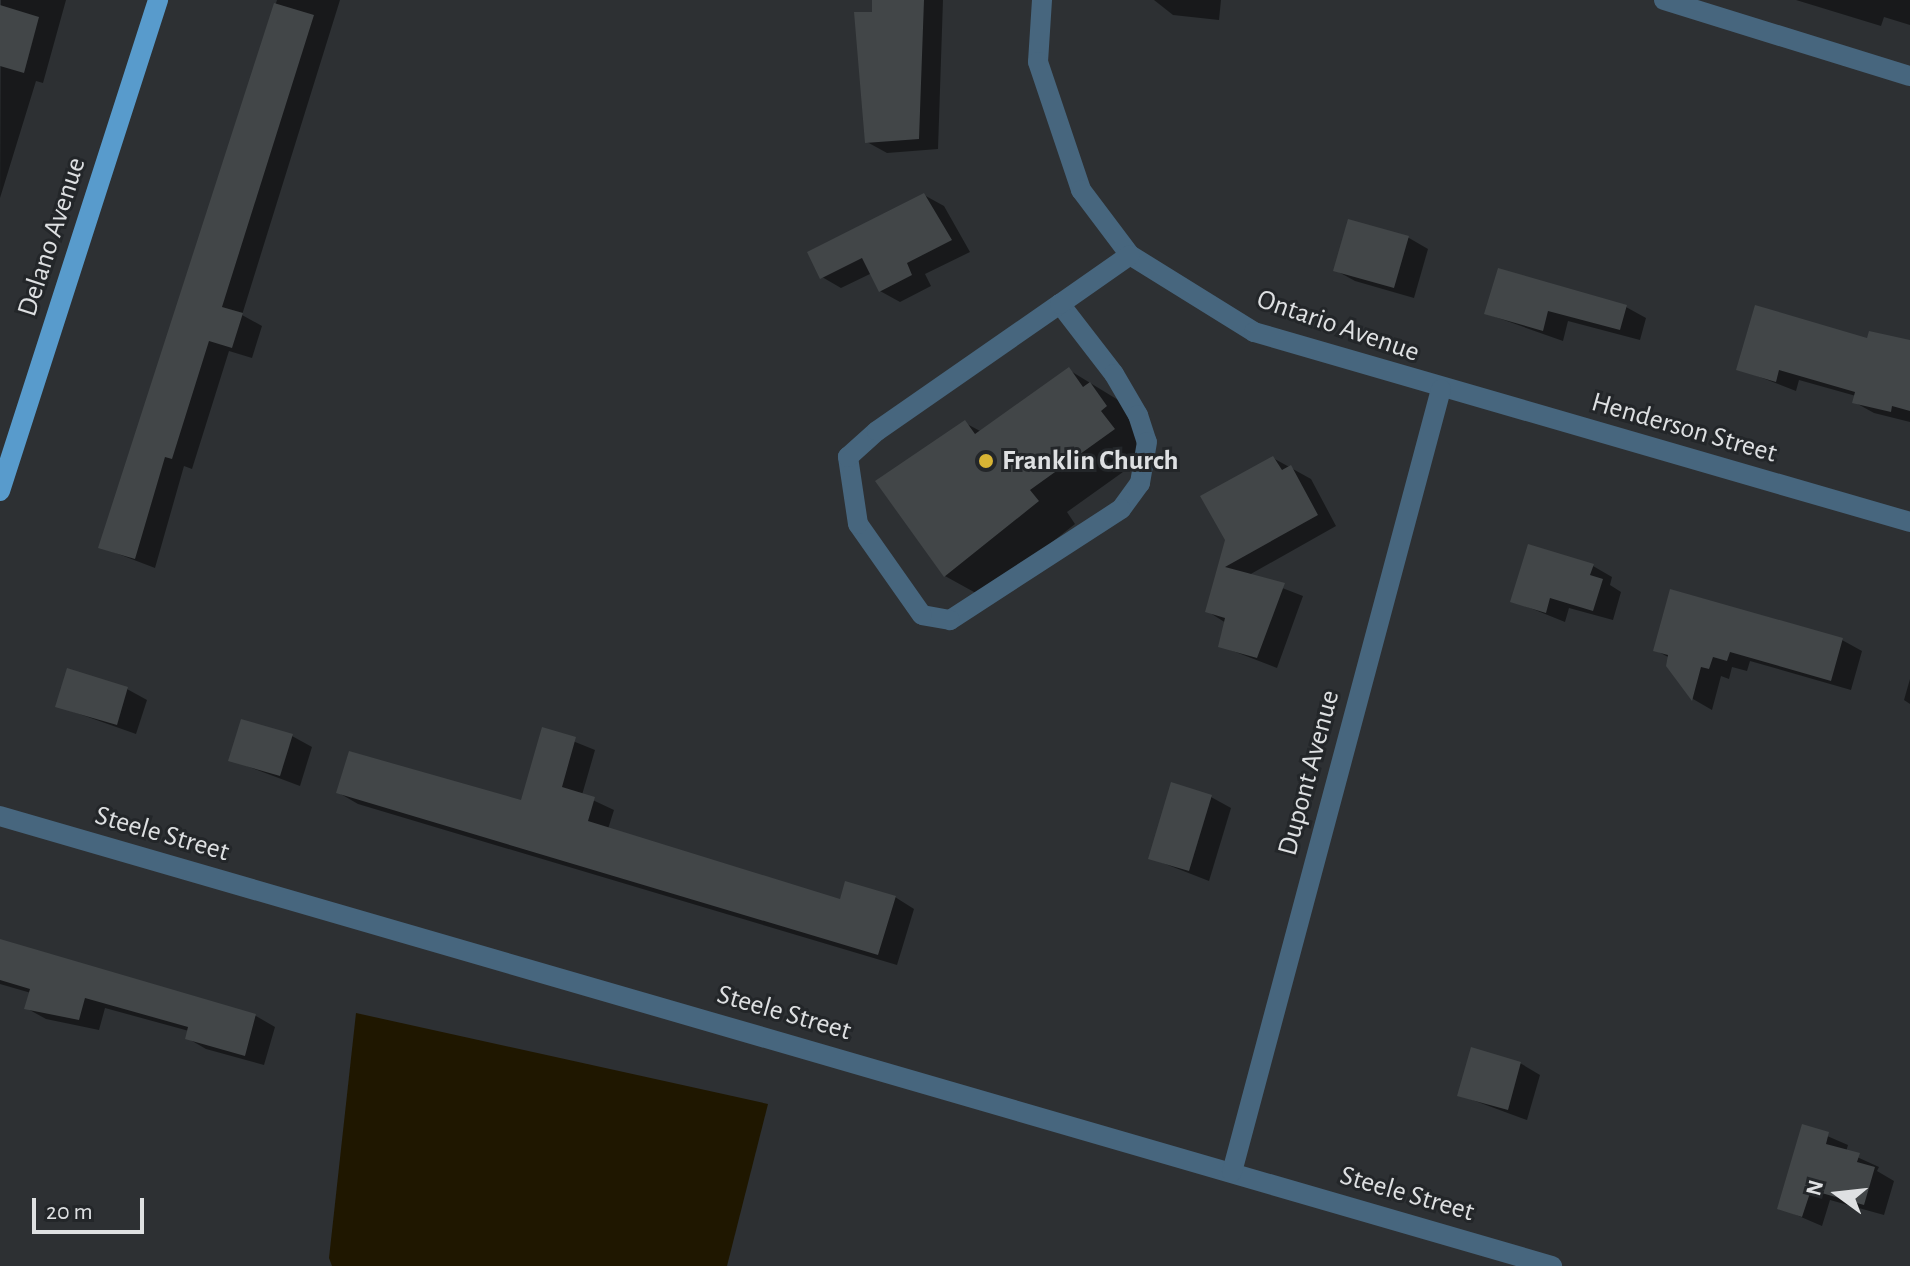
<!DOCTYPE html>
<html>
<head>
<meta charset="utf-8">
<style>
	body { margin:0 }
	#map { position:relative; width:1910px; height:1266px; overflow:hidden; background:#2d3033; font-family:"Alegreya Sans",sans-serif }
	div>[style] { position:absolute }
	.water>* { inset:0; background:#1f1700 }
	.shadow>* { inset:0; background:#0007 }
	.building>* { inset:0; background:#424648 }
	.minor>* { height:20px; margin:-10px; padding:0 10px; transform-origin:10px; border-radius:10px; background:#47667e }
	.major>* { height:20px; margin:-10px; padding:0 10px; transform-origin:10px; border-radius:10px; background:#589bcc }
	.dots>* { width:22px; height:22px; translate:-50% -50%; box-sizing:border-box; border:4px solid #232629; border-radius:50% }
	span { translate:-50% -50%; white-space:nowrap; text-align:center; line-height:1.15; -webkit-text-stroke:6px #232629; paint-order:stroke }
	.street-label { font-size:28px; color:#dee0e2 }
	.poi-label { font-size:28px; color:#dee0e2; font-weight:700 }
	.left { translate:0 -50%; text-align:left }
	.north { position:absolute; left:1798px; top:1154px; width:80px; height:80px; -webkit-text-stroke:6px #232629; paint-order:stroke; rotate:285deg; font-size:22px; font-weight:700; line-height:32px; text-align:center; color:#dee0e2 }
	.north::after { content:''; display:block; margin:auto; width:28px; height:36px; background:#dee0e2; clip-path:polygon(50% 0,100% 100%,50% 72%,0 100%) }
	.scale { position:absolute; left:32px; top:1198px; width:112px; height:36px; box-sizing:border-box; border:4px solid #dee0e2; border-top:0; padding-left:10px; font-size:24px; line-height:28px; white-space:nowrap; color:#dee0e2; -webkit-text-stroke:6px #232629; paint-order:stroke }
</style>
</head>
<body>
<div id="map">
	<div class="water">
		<i style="clip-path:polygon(356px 1013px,768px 1104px,727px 1266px,332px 1266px,329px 1258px)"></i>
	</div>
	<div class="shadow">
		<i style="clip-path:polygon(1px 0,66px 0,43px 83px,36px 81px,0 198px)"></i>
		<i style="clip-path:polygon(277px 0,340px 0,242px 315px,262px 326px,252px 358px,229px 351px,192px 469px,184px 466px,155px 568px,100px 547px)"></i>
		<i style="clip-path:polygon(874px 0,943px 0,938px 149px,887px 153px,867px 142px)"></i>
		<i style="clip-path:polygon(1154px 0,1221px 0,1219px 20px,1173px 15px)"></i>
		<i style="clip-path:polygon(1796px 0,1910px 0,1910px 25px,1884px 17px,1881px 26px)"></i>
		<i style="clip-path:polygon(924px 195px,944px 206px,970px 252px,925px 274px,931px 286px,900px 302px,880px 291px,872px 273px,841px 288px,822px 277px)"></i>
		<i style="clip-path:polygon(1349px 222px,1409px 238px,1428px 249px,1414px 298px,1355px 281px,1335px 270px)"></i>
		<i style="clip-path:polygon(1626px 307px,1646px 318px,1640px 340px,1568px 321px,1563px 341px,1487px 314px)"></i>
		<i style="clip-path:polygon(1869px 341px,1910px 342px,1910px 422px,1874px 413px,1854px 402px,1856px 396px,1799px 380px,1796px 391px,1739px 369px)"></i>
		<i style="clip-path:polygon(1069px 370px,1128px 406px,1151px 452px,1067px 512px,1075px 524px,983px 597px,945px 576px,965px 423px,982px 432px)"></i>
		<i style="clip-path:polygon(1273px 458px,1311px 479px,1336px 526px,1249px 575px,1303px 596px,1277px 668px,1220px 646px,1226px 623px,1207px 611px,1227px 540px)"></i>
		<i style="clip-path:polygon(1593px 566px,1612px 577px,1610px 585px,1621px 592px,1613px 620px,1569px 608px,1565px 622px,1513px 601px)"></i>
		<i style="clip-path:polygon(1842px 640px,1862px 651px,1851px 690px,1750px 661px,1747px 671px,1732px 667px,1729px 679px,1721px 676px,1712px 710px,1693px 699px,1668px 665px,1670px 658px,1655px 650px)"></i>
		<i style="clip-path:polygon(1910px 679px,1910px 704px,1904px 700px)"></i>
		<i style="clip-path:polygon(127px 689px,147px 700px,136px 734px,57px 706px)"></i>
		<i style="clip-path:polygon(543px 729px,595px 750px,582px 795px,614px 810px,608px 829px,841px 901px,895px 897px,914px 909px,897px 965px,358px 804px,339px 793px,523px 803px)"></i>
		<i style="clip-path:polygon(292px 736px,312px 747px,300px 786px,231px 760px)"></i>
		<i style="clip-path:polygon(1211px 797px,1231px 808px,1209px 881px,1150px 858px)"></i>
		<i style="clip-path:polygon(0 941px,256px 1016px,275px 1027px,264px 1065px,206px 1049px,187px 1038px,189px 1031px,105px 1008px,99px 1030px,46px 1019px,26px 1008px,31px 993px,0 984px)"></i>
		<i style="clip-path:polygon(1520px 1063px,1540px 1075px,1527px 1120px,1459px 1095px)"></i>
		<i style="clip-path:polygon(1804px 1126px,1848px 1145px,1846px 1152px,1879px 1167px,1877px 1171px,1894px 1181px,1884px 1215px,1830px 1200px,1822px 1226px,1780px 1208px)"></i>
	</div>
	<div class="building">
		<i style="clip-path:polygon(872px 0,924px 0,919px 139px,865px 143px,854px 12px,872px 12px)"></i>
		<i style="clip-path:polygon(274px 3px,314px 15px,222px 307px,243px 313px,232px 348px,209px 341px,172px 459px,165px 457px,135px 559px,98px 548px)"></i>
		<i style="clip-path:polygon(0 5px,39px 17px,24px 73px,0 66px)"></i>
		<i style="clip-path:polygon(924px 193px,952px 240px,907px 263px,912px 275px,879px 292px,862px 258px,820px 279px,807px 252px)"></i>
		<i style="clip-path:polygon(1348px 219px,1409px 236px,1394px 288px,1333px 271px)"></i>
		<i style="clip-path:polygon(1498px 268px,1627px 305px,1620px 330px,1548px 311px,1543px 331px,1484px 314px)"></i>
		<i style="clip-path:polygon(1755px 305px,1867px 338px,1869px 331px,1910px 340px,1910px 411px,1892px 406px,1891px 412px,1852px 403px,1855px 392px,1779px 370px,1776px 382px,1736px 370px)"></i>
		<i style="clip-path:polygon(1069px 367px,1083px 387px,1090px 382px,1107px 406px,1101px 411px,1115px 429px,1030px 490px,1039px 501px,944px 577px,875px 481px,965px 420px,975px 434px)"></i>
		<i style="clip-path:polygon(1273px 456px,1282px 470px,1291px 465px,1318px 515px,1225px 567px,1285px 583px,1257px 658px,1218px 647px,1225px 618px,1205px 612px,1225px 540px,1200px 496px)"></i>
		<i style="clip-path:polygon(1528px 544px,1594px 564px,1590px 575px,1603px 579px,1593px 611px,1550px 598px,1546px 613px,1510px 602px)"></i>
		<i style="clip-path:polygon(1670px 589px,1843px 638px,1831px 681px,1730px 652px,1727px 661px,1713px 657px,1709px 669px,1701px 667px,1692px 701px,1666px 666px,1668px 655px,1653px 651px)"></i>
		<i style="clip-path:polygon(67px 668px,128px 687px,117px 725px,55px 707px)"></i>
		<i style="clip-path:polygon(241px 719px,293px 734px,280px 776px,228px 761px)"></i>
		<i style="clip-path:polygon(542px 727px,576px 737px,562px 787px,595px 797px,588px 821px,840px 899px,845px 881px,896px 896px,878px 955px,336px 793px,349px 751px,521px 800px)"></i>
		<i style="clip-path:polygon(1171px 782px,1212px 795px,1189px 871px,1148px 859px)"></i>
		<i style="clip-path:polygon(0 939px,256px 1014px,245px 1056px,185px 1039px,188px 1027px,85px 998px,79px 1020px,24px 1009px,30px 989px,0 980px)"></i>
		<i style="clip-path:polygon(1471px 1047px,1521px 1062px,1508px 1110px,1457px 1096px)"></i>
		<i style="clip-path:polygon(1802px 1124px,1829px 1132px,1826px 1144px,1860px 1153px,1857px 1162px,1875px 1167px,1864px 1205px,1811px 1190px,1802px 1217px,1777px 1209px)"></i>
	</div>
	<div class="minor">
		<i style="left:1042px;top:0;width:62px;rotate:93.7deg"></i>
		<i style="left:1038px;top:62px;width:135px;rotate:71.4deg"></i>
		<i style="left:1081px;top:190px;width:81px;rotate:53deg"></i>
		<i style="left:1130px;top:255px;width:146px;rotate:31.8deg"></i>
		<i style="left:1254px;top:332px;width:683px;rotate:16.15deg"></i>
		<i style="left:1664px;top:0;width:257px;rotate:17.2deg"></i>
		<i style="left:1060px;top:304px;width:88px;rotate:52.4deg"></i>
		<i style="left:1114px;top:374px;width:48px;rotate:59.7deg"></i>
		<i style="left:1138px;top:415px;width:28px;rotate:72deg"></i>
		<i style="left:1147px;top:442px;width:42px;rotate:99.7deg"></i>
		<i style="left:1140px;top:483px;width:32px;rotate:126deg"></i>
		<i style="left:1121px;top:509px;width:204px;rotate:147deg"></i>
		<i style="left:950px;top:620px;width:28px;rotate:-170deg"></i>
		<i style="left:922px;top:615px;width:111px;rotate:-125.1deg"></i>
		<i style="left:858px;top:524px;width:68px;rotate:-98.5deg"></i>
		<i style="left:848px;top:457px;width:39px;rotate:-42deg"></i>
		<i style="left:877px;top:431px;width:223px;rotate:-34.8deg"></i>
		<i style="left:1060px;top:304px;width:85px;rotate:-35deg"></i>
		<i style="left:0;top:816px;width:1616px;rotate:16.17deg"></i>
		<i style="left:1232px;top:1172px;width:810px;rotate:-75.05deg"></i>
	</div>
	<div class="major">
		<i style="left:0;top:491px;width:516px;rotate:-72.16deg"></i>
	</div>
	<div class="dots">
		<i style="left:986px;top:461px;background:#d8b434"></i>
	</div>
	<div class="street-label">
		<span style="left:52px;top:237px;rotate:-72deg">Delano Avenue</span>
		<span style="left:1338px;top:326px;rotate:19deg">Ontario Avenue</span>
		<span style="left:1684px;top:428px;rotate:16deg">Henderson Street</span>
		<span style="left:1309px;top:773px;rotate:-75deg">Dupont Avenue</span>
		<span style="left:162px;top:834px;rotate:16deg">Steele Street</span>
		<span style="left:784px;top:1013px;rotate:16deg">Steele Street</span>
		<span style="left:1407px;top:1194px;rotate:16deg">Steele Street</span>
	</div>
	<div class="poi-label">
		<span class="left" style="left:1002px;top:461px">Franklin Church</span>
	</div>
	<div class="north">N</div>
	<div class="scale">20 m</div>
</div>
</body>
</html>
